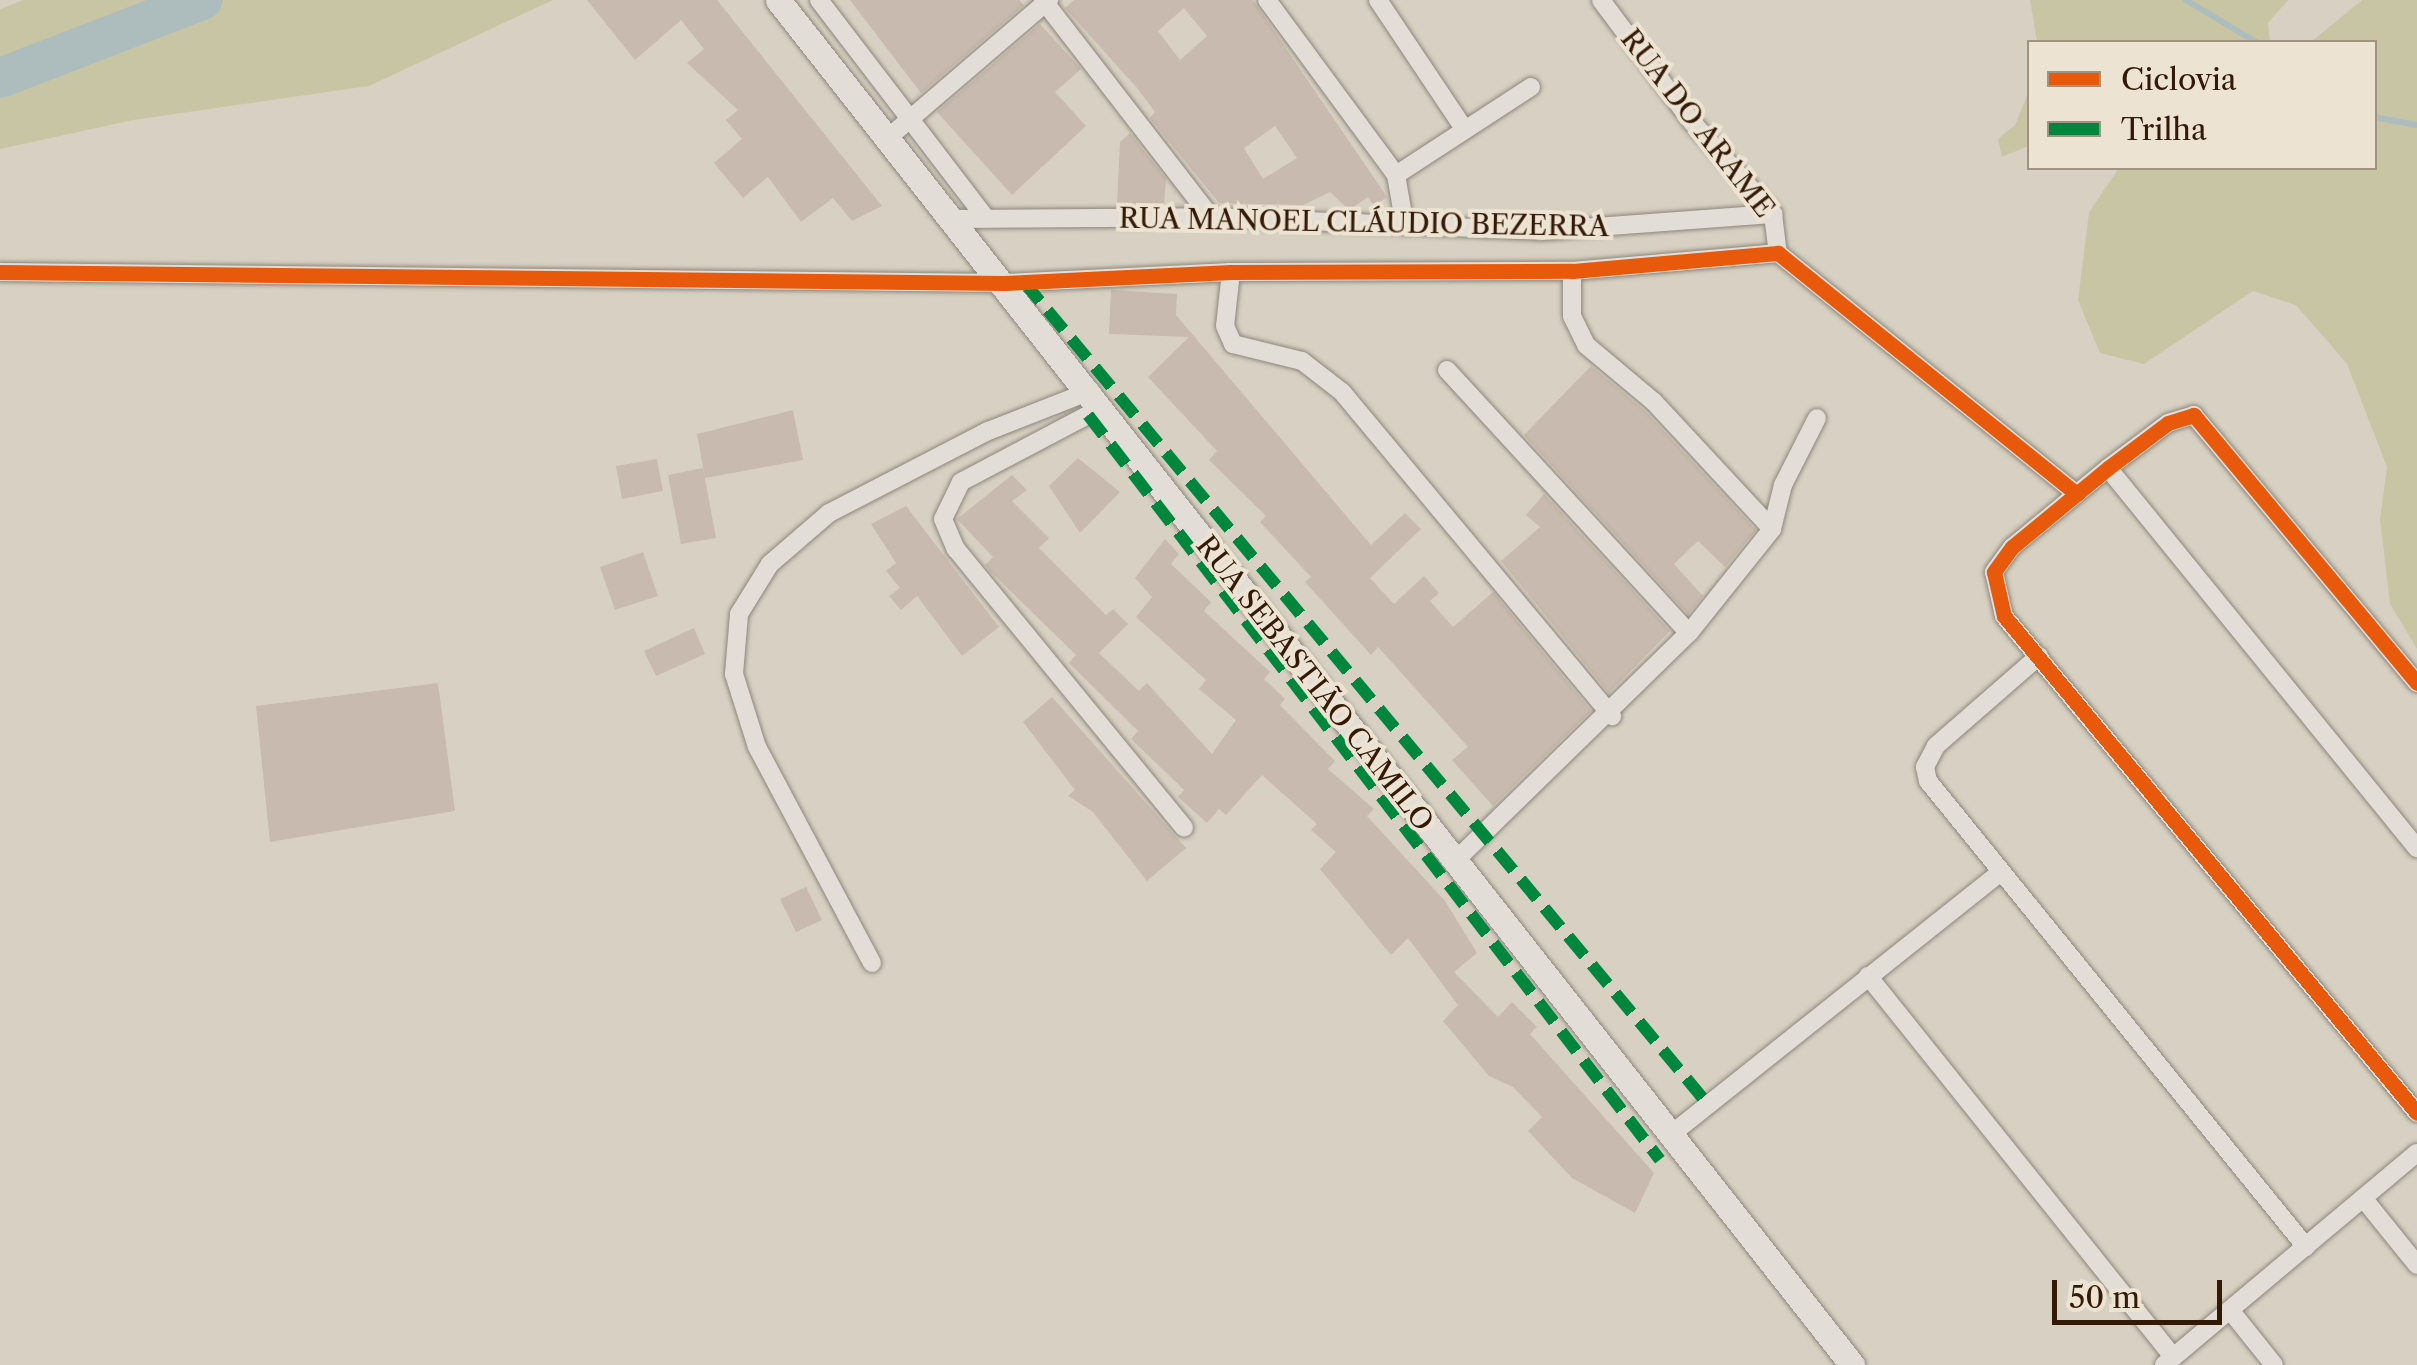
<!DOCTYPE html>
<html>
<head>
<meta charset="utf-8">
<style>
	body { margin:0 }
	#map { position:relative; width:2417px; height:1365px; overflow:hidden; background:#d8d1c3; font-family:"Libre Caslon Text",serif }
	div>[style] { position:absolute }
	.green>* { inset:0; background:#c7c5a4 }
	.stream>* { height:6px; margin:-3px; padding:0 3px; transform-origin:3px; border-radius:3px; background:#adbdbe }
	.river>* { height:40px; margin:-20px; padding:0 20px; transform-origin:20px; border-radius:20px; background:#adbdbe }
	.building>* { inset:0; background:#c8baae }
	.roads { filter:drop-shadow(0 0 2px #8d867c) drop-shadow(0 0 2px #8d867c) }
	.street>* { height:18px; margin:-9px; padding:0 9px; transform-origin:9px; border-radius:9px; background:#e2ded7 }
	.secondary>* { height:25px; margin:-12.5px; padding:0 12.5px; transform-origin:12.5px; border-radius:12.5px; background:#e2ded7 }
	.quiet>* { height:12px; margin-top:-6px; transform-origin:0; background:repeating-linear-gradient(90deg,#00873e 0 25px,transparent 0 37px) }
	.cycleway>* { height:15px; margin:-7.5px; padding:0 7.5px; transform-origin:7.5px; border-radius:7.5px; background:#e8590c }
	span { translate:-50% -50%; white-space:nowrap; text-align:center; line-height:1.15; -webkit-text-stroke:8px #ece3d2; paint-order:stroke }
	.street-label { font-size:28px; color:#331a06 }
	.legend { position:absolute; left:2027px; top:40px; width:350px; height:130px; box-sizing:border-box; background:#ece3d2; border:2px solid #a29380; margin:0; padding:12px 18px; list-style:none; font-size:30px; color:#331a06 }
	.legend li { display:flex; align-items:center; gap:20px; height:50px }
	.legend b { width:50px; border:2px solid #a29380 }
	.scale { position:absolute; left:2052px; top:1280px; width:170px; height:45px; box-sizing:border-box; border:5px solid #331a06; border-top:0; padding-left:12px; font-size:30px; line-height:35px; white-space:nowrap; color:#331a06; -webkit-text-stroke:8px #ece3d2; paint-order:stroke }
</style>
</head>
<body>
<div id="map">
	<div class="green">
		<i style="clip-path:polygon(23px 0,553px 0,369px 86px,133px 120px,0 149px,0 9px)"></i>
		<i style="clip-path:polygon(2030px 0,2288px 0,2268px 23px,2270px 42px,2037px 42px)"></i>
		<i style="clip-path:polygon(2362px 0,2417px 0,2417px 649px,2390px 604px,2380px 520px,2387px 467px,2347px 364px,2296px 305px,2253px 291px,2144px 364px,2100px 353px,2078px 300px,2089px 212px,2119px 168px,2374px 168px,2374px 42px,2311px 42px)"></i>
		<i style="clip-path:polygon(2029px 91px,2029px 146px,2002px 157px,1998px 139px,2015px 125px)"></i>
	</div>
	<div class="stream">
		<i style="left:2186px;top:0;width:82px;rotate:31deg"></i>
		<i style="left:2374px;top:117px;width:44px;rotate:10.5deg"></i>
	</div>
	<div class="river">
		<i style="left:0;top:78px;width:217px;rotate:-21.1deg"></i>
	</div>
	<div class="building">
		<i style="clip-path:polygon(587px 0,717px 0,882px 206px,852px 221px,833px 198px,801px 222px,768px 177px,743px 198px,714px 163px,742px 139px,726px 120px,738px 110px,687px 63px,704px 49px,681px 20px,635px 60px)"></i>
		<i style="clip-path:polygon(850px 0,1019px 0,1024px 5px,921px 93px)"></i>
		<i style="clip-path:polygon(evenodd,1074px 0,1253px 0,1387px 197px,1374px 206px,1368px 197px,1349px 210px,1330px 192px,1303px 205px,1219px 203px,1150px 118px,1155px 112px,1137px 88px,1065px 8px,1074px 0,1184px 8px,1207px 36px,1180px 60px,1158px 31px,1184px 8px,1074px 0,1275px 126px,1297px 158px,1263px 179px,1244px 148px,1275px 126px)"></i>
		<i style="clip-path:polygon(1040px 24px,1081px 69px,1055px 92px,1086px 126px,1012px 195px,937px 112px)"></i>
		<i style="clip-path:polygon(1130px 133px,1166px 179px,1164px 205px,1117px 205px,1120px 142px)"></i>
		<i style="clip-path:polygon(1111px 290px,1177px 294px,1176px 315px,1371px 545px,1405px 513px,1421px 529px,1370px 578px,1394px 604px,1424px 576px,1439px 593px,1430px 601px,1453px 627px,1493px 592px,1591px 711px,1493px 806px,1452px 760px,1468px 747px,1378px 647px,1371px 655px,1305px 582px,1311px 577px,1260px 522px,1266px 516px,1209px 460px,1217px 451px,1148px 377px,1189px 337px,1109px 334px)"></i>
		<i style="clip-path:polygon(1591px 366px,1645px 411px,1756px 530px,1725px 567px,1698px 541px,1674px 564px,1703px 596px,1688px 614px,1524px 435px)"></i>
		<i style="clip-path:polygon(793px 410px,803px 460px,705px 478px,697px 434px)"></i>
		<i style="clip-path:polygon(1078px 458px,1120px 492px,1080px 533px,1049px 486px)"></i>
		<i style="clip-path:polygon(657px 459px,663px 491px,622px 499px,616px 466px)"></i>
		<i style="clip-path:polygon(703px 468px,716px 538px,681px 544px,668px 475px)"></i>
		<i style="clip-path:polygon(1012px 475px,1027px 490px,1012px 501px,1049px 538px,1039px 548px,1106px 615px,1113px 609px,1128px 624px,1099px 653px,1139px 691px,1147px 683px,1212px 754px,1236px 720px,1199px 689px,1206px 680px,1136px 617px,1152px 597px,1135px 578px,1165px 539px,1179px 554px,1171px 564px,1211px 602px,1204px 611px,1270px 672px,1264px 679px,1285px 699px,1280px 705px,1335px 761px,1328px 769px,1374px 809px,1367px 816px,1445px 901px,1477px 953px,1454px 972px,1498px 1017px,1512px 1002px,1537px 1027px,1530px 1034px,1654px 1173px,1635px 1213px,1572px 1178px,1528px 1131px,1542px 1117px,1513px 1087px,1489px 1076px,1443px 1021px,1458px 1005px,1408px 938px,1391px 955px,1320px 869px,1336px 852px,1311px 830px,1317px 824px,1262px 775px,1226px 815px,1219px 809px,1207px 823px,1178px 797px,1184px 790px,1131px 739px,1138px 731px,1069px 663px,1076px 655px,990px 571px,985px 565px,993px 557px,957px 519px)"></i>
		<i style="clip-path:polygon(1544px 494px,1670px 631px,1609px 693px,1501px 561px,1540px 527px,1526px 515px)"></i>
		<i style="clip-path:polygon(906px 506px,999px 627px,962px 656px,917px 596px,901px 610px,889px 596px,900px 588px,886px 571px,896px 563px,871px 524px)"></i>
		<i style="clip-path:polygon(643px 552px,658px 596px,615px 610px,600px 567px)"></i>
		<i style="clip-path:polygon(694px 628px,705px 654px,656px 676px,644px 651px)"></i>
		<i style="clip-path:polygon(438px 683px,455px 811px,270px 842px,256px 706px)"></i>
		<i style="clip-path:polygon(1052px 697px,1186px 848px,1147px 881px,1093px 812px,1068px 796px,1075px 790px,1023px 722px)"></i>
		<i style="clip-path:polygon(806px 887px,822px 920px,796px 932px,780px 899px)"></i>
	</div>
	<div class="roads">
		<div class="street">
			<i style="left:819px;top:0;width:272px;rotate:52.6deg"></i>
			<i style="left:1043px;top:0;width:274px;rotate:52.3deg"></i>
			<i style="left:1267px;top:0;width:217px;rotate:53.6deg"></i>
			<i style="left:1396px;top:175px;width:52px;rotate:80deg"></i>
			<i style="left:1378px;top:0;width:156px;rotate:56.2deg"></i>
			<i style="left:1601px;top:0;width:152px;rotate:53.3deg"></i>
			<i style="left:1692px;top:122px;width:123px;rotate:48.6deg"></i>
			<i style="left:1773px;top:214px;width:39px;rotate:83deg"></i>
			<i style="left:889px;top:137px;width:211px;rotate:-40.6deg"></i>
			<i style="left:1396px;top:175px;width:161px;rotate:-33.1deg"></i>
			<i style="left:954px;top:219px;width:257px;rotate:-0.4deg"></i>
			<i style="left:1211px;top:217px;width:330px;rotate:2.4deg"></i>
			<i style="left:1541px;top:231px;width:233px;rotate:-4.2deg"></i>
			<i style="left:1572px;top:271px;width:45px;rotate:90deg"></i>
			<i style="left:1572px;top:316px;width:32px;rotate:64deg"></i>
			<i style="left:1586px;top:345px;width:89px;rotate:40deg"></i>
			<i style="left:1654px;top:402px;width:173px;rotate:47.1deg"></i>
			<i style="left:0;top:272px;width:1004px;rotate:0.63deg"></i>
			<i style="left:1004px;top:283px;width:227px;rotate:-2.8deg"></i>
			<i style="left:1231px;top:272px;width:341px;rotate:-0.2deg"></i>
			<i style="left:1572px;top:271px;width:207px;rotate:-5deg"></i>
			<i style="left:1778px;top:253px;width:384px;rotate:38.9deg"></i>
			<i style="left:1231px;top:272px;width:54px;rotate:96.3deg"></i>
			<i style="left:1225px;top:326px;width:20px;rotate:66deg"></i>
			<i style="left:1233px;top:344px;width:71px;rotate:13.8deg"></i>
			<i style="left:1302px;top:361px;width:51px;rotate:37.8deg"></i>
			<i style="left:1342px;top:392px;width:422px;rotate:50.2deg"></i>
			<i style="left:1447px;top:370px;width:357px;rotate:47.4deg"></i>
			<i style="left:1103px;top:407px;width:161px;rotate:152.2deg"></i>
			<i style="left:961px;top:482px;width:41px;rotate:115.9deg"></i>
			<i style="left:943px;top:519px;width:33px;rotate:67deg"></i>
			<i style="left:956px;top:549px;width:360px;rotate:50.7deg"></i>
			<i style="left:2108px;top:468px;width:490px;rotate:50.9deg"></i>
			<i style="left:2039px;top:656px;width:137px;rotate:138.9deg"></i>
			<i style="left:1936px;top:746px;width:24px;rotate:118deg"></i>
			<i style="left:1925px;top:767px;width:14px;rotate:78deg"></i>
			<i style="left:1928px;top:781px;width:600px;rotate:50.95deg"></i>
			<i style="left:2417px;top:683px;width:349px;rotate:-129.8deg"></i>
			<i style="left:2194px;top:415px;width:27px;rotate:163deg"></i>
			<i style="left:2168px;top:423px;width:75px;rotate:143.1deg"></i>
			<i style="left:2108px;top:468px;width:124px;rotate:140.5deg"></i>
			<i style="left:2012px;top:547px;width:31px;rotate:126deg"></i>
			<i style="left:1994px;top:572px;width:45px;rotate:77.2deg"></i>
			<i style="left:2004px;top:616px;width:646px;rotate:50.27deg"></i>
			<i style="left:1454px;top:862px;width:328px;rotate:-44.3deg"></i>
			<i style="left:1689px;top:633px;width:133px;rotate:-51.4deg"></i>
			<i style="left:1772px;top:529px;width:45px;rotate:-76deg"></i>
			<i style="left:1783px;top:485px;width:75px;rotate:-63.1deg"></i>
			<i style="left:872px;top:963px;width:245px;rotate:-118deg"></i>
			<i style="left:757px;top:747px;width:77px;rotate:-107.5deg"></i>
			<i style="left:734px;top:674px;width:60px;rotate:-85.2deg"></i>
			<i style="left:739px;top:614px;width:59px;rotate:-58.2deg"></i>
			<i style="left:770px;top:564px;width:78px;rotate:-40.8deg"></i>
			<i style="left:829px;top:513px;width:179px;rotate:-27.3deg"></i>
			<i style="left:988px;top:431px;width:110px;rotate:-21.4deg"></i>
			<i style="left:1868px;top:976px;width:488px;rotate:51.3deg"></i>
			<i style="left:1669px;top:1136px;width:421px;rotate:-38.5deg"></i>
			<i style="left:2363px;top:1198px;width:86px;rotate:51.1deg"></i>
			<i style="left:2230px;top:1310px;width:70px;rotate:51.3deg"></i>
			<i style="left:2164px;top:1365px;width:330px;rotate:-40deg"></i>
		</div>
		<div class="secondary">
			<i style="left:778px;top:0;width:1737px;rotate:51.8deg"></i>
		</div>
	</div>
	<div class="quiet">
		<i style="left:1024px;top:282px;width:1067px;rotate:50.25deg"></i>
		<i style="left:1088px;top:415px;width:939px;rotate:52.48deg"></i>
	</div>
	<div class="cycleway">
		<i style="left:0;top:272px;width:1004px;rotate:0.63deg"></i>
		<i style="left:1004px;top:283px;width:227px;rotate:-2.8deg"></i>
		<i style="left:1231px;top:272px;width:341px;rotate:-0.2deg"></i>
		<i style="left:1572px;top:271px;width:207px;rotate:-5deg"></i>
		<i style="left:1778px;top:253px;width:384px;rotate:38.9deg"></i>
		<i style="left:2417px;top:683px;width:349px;rotate:-129.8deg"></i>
		<i style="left:2194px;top:415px;width:27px;rotate:163deg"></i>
		<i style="left:2168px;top:423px;width:75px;rotate:143.1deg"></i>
		<i style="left:2108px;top:468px;width:124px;rotate:140.5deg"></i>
		<i style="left:2012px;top:547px;width:31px;rotate:126deg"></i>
		<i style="left:1994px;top:572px;width:45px;rotate:77.2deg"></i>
		<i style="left:2004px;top:616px;width:646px;rotate:50.27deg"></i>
	</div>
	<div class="street-label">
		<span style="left:1698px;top:123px;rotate:52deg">RUA DO ARAME</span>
		<span style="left:1364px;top:222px;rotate:1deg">RUA MANOEL CLÁUDIO BEZERRA</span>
		<span style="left:1315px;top:683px;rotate:52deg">RUA SEBASTIÃO CAMILO</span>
	</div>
	<ul class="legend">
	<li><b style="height:12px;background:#e8590c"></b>Ciclovia</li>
	<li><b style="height:12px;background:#00873e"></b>Trilha</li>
	</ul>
	<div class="scale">50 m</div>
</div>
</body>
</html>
